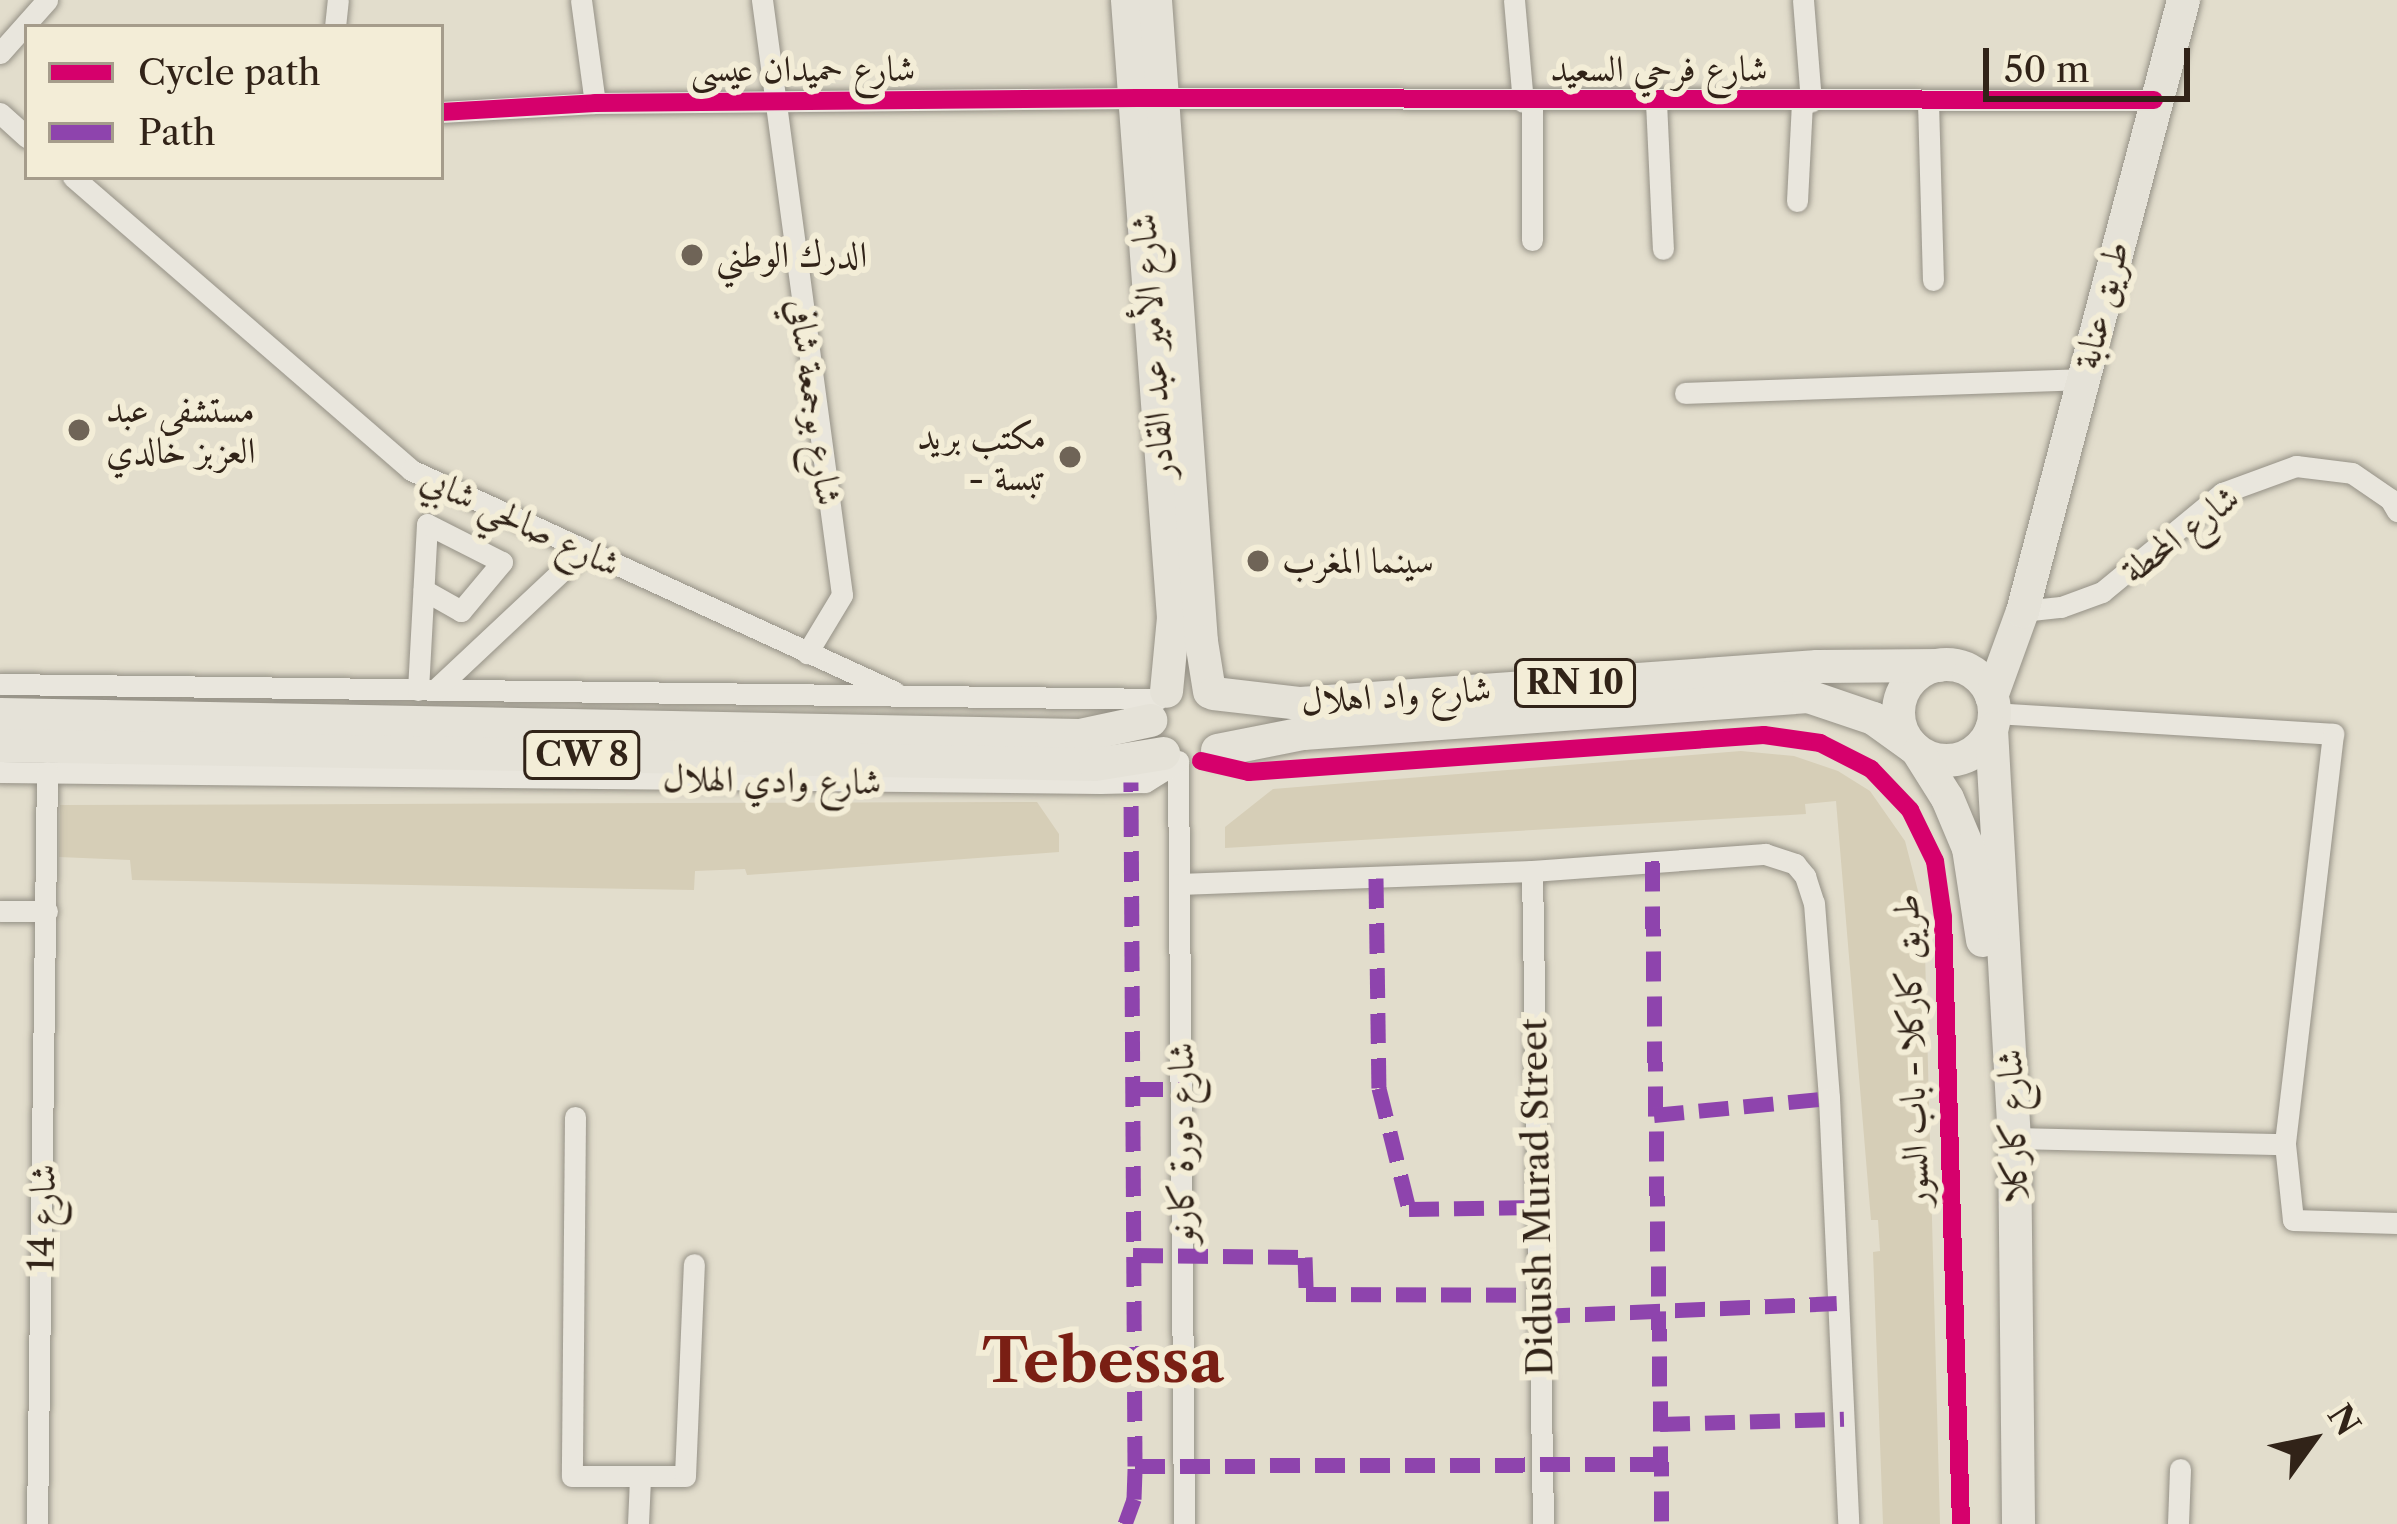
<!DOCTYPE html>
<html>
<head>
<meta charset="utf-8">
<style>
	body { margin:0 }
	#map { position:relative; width:2397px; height:1524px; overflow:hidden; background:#e2ddcc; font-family:"Libre Caslon Text",Amiri,serif }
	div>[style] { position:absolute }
	.green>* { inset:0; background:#d6ceb7 }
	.roads { filter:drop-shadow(0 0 3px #959186) drop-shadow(0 0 3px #959186) }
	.minor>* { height:21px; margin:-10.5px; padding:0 10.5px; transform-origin:10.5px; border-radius:10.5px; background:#e9e6dd }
	.primary>* { height:33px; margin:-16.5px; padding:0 16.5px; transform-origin:16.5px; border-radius:16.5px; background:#e5e2d8 }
	.primary>.ring { margin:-16.5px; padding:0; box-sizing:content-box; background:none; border:33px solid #e5e2d8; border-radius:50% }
	.quiet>* { height:15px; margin-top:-7.5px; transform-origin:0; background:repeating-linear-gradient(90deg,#8e44ad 0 30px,transparent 0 45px) }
	.cycleway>* { height:18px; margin:-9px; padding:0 9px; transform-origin:9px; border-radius:9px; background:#d6006c }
	.dots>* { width:33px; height:33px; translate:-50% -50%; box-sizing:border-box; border:6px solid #f3edd7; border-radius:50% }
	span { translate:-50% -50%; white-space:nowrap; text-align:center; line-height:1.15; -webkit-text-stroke:12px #f3edd7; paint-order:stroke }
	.shield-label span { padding:3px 9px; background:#f3edd7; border:3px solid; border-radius:9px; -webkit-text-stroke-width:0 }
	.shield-label { font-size:33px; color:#312318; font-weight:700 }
	.street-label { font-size:36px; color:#312318 }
	.poi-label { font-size:36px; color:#312318 }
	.left { translate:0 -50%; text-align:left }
	.right { translate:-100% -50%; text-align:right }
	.town-label { font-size:60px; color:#7a1f14; font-weight:700 }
	.legend { position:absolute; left:24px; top:24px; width:420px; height:156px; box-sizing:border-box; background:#f3edd7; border:3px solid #a59c8b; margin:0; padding:15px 21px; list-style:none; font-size:36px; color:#312318 }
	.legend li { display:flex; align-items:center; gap:24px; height:60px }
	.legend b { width:60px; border:3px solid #a59c8b }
	.north { position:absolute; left:2253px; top:1380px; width:120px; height:120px; -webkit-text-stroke:9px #f3edd7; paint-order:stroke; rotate:57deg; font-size:33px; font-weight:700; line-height:48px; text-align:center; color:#312318 }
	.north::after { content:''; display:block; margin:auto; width:42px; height:54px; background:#312318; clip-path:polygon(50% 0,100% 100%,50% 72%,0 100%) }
	.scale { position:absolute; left:1983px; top:48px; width:207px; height:54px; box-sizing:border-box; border:6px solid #312318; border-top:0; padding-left:15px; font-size:36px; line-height:42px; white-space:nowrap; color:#312318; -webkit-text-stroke:9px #f3edd7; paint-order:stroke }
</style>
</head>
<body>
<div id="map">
	<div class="green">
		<i style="clip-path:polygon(1741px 751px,1794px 756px,1838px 771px,1870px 791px,1905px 841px,1924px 914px,1940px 1524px,1883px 1524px,1873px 1252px,1880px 1251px,1878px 1220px,1871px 1220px,1836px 801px,1805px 804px,1806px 814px,1225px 848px,1225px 827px,1273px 789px)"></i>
		<i style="clip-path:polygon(1037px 802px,1059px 834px,1059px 852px,747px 875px,745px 869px,695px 871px,694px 890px,132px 880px,130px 860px,59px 857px,60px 805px)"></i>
	</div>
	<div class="roads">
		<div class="minor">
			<i style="left:581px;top:0;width:104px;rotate:82.3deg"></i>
			<i style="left:762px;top:0;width:600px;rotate:82.34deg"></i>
			<i style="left:842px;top:595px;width:68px;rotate:121.1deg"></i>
			<i style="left:1514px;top:0;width:102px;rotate:85deg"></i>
			<i style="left:1803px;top:0;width:102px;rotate:85.5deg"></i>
			<i style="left:335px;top:27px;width:27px;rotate:-84deg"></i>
			<i style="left:0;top:53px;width:71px;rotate:-48.4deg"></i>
			<i style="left:1656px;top:102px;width:147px;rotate:87.3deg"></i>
			<i style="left:1928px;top:102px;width:178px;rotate:88.4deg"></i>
			<i style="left:441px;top:112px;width:154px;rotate:-3.3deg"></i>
			<i style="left:595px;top:103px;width:542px;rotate:-0.53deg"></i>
			<i style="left:1137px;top:98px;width:1017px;rotate:0.11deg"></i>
			<i style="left:0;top:113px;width:36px;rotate:42deg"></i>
			<i style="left:73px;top:177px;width:447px;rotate:40.9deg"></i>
			<i style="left:411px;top:470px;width:532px;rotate:24.64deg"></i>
			<i style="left:1797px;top:201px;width:98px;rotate:-87.1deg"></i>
			<i style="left:1532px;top:240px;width:138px;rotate:-90deg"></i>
			<i style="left:1685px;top:393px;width:398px;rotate:-2deg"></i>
			<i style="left:2022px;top:611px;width:39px;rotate:-6deg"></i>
			<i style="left:2061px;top:607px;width:44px;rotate:-20.1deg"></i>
			<i style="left:2102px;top:592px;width:156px;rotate:-39.5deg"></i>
			<i style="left:2222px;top:493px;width:79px;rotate:-20deg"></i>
			<i style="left:2296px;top:466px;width:56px;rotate:7.1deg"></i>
			<i style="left:2352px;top:473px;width:46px;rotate:34.4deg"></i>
			<i style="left:2390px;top:499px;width:14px;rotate:60deg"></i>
			<i style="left:0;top:684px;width:1158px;rotate:0.74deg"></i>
			<i style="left:418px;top:690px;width:166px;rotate:-86.9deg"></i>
			<i style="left:427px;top:524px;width:84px;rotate:26.9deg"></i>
			<i style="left:502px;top:562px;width:64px;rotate:129.9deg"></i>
			<i style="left:461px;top:611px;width:43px;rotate:-150.4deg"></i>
			<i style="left:435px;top:690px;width:203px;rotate:-43.2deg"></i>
			<i style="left:1994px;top:713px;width:340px;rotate:3.5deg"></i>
			<i style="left:2333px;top:734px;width:413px;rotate:96.7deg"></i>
			<i style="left:1178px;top:761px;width:763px;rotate:89.55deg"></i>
			<i style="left:0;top:772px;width:1100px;rotate:0.57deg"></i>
			<i style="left:1100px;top:783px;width:45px;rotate:-1.3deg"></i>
			<i style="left:1145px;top:782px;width:39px;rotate:-32deg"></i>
			<i style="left:1532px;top:871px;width:653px;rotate:89.03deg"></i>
			<i style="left:1179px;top:884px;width:353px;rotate:-2.1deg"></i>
			<i style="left:1532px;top:871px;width:234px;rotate:-4.2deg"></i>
			<i style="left:1765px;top:854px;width:32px;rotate:18deg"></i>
			<i style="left:1795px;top:864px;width:16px;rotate:50deg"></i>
			<i style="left:1805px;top:876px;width:28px;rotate:72deg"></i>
			<i style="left:1814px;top:903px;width:196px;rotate:85.6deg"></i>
			<i style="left:1829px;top:1098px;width:426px;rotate:87.4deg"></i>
			<i style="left:0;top:911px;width:47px"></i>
			<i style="left:575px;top:1117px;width:359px;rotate:90.5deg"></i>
			<i style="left:572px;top:1476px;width:113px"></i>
			<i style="left:685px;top:1476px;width:212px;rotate:-87.6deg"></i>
			<i style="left:2014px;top:1138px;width:271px;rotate:1.3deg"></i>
			<i style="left:2285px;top:1144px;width:76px;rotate:84deg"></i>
			<i style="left:2293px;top:1220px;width:104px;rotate:1.7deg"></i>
			<i style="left:37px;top:1524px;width:752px;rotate:-89.24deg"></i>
			<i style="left:638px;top:1524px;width:46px;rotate:-87.5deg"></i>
			<i style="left:2178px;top:1524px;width:55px;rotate:-87.9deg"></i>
		</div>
		<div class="primary">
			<i style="left:1127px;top:0;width:619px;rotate:85.74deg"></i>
			<i style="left:1173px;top:617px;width:74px;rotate:95.4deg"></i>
			<i style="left:1155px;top:0;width:643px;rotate:85.9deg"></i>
			<i style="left:1201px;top:641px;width:51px;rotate:80.9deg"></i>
			<i class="ring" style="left:1898px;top:664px;width:63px;height:63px"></i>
			<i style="left:1213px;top:693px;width:88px;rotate:6.6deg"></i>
			<i style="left:1300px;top:703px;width:518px;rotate:-4.09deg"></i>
			<i style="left:1817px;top:666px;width:122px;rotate:-0.5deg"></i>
			<i style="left:1991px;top:696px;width:90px;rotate:-70deg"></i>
			<i style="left:2022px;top:611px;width:632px;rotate:-75.24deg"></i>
			<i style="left:0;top:714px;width:1080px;rotate:1.11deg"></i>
			<i style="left:1080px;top:735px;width:72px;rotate:-12.1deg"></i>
			<i style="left:1991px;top:729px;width:410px;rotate:86.8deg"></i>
			<i style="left:2014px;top:1138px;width:386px;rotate:89.4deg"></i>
			<i style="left:0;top:745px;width:1095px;rotate:0.99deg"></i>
			<i style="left:1095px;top:764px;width:69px;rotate:-9.2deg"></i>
			<i style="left:1217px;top:750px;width:88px;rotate:-11.2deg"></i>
			<i style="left:1303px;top:733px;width:506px;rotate:-4.19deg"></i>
			<i style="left:1808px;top:696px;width:69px;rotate:18.7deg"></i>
			<i style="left:1873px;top:718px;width:48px;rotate:35.7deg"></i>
			<i style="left:1918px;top:752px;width:54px;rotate:57.8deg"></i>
			<i style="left:1947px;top:798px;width:54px;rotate:67.2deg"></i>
			<i style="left:1968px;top:848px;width:93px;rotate:81.3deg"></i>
		</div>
	</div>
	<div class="quiet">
		<i style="left:1652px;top:861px;width:663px;rotate:89.14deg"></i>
		<i style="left:1376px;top:878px;width:210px;rotate:89.2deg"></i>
		<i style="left:1379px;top:1088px;width:125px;rotate:76.1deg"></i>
		<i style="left:1409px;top:1209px;width:129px;rotate:-0.9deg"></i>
		<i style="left:1133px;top:1089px;width:48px"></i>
		<i style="left:1654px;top:1115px;width:176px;rotate:-5.5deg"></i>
		<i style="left:1133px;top:1255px;width:172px;rotate:0.7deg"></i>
		<i style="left:1305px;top:1257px;width:37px;rotate:88deg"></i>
		<i style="left:1306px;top:1294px;width:233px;rotate:0.2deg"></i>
		<i style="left:1540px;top:1316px;width:297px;rotate:-2.5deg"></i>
		<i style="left:1660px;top:1424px;width:184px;rotate:-1.6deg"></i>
		<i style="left:1135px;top:1466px;width:526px;rotate:-0.22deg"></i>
		<i style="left:1125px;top:1524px;width:27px;rotate:-70deg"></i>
		<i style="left:1134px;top:1499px;width:33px;rotate:-88deg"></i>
		<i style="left:1135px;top:1466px;width:684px;rotate:-90.34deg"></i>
	</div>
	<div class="cycleway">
		<i style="left:441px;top:112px;width:154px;rotate:-3.3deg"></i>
		<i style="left:595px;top:103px;width:542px;rotate:-0.53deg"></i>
		<i style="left:1137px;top:98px;width:1017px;rotate:0.11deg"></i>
		<i style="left:1201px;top:761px;width:49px;rotate:12.9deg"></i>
		<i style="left:1249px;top:772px;width:516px;rotate:-4.11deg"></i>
		<i style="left:1764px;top:735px;width:57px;rotate:8.1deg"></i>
		<i style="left:1820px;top:743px;width:57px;rotate:27deg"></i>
		<i style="left:1871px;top:769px;width:57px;rotate:46.4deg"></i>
		<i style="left:1910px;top:810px;width:57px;rotate:63.9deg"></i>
		<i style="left:1935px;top:861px;width:57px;rotate:81.9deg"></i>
		<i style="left:1943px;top:917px;width:607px;rotate:88.3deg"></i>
	</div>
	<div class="dots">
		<i style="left:692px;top:255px;background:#6f6457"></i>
		<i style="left:79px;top:430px;background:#6f6457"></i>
		<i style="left:1070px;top:457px;background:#6f6457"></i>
		<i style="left:1258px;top:561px;background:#6f6457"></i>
	</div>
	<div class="shield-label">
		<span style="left:1575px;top:683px">RN 10</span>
		<span style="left:582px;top:755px">CW 8</span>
	</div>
	<div class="street-label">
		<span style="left:803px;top:69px">شارع حميدان عيسى</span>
		<span style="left:1659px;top:69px">شارع فرحي السعيد</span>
		<span style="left:2101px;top:305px;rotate:-76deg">طريق عنابة</span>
		<span style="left:1152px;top:346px;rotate:-94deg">شارع الأمير عبد القادر</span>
		<span style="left:815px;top:402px;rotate:82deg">شارع بوجمعة شافي</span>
		<span style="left:521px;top:521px;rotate:25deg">شارع صالحي شابي</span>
		<span style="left:2180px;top:534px;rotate:-37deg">شارع المحطة</span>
		<span style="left:1396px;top:695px;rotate:-4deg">شارع واد اهلال</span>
		<span style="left:772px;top:780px;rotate:1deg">شارع وادي الهلال</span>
		<span style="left:1911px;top:1050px;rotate:-92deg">طريق كاركلا - باب السور</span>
		<span style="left:2012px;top:1126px;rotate:-92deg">شارع كاركلا</span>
		<span style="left:1181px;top:1143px;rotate:-90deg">شارع دورة كارنو</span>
		<span style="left:1537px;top:1197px;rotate:-91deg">Didush Murad Street</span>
		<span style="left:42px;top:1218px;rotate:-89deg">شارع 14</span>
	</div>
	<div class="poi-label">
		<span class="left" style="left:716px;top:255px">الدرك الوطني</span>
		<span class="left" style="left:106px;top:430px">مستشفى عبد<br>العزبز خالدي</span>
		<span class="right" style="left:1046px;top:457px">مكتب بريد<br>- تبسة</span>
		<span class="left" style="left:1282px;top:561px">سينما المغرب</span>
	</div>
	<div class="town-label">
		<span style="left:1103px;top:1361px">Tebessa</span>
	</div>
	<ul class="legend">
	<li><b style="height:15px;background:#d6006c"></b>Cycle path</li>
	<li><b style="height:15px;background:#8e44ad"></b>Path</li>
	</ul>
	<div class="north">N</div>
	<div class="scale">50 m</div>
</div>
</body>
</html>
